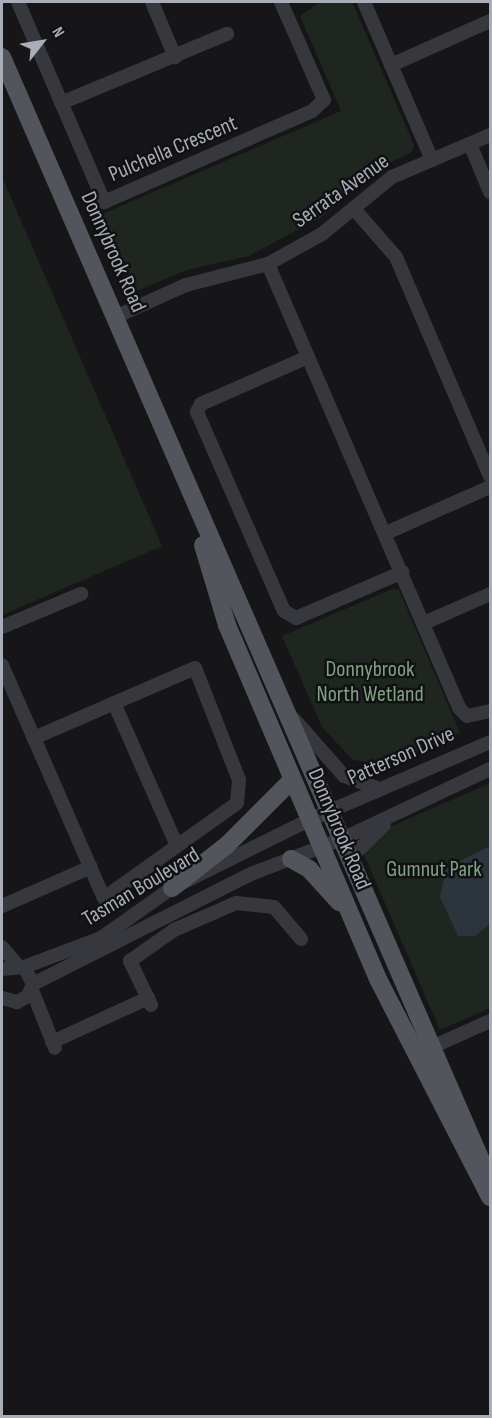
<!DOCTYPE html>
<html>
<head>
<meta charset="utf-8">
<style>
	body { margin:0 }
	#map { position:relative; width:492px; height:1418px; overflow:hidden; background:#161618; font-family:"Sofia Sans Condensed",sans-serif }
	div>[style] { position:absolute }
	.green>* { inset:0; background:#1e261f }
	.water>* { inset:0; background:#2c353c }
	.minor>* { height:14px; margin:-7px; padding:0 7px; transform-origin:7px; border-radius:7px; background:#37383d }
	.major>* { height:18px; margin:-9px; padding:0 9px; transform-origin:9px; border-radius:9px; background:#53555c }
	span { translate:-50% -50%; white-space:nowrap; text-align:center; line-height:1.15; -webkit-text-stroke:5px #111113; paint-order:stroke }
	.street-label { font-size:22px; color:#a8adb8 }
	.park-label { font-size:22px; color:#7fa381 }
	.frame { position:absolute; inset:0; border:3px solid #a8adb8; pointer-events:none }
	.north { position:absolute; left:12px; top:12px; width:60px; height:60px; -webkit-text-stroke:4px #111113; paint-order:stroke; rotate:59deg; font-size:16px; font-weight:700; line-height:24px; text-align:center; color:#a8adb8 }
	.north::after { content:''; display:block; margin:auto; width:21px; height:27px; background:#a8adb8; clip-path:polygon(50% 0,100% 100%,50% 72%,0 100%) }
</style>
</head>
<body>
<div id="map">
	<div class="green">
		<i style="clip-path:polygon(320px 2px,352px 2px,414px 145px,412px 152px,373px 171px,325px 215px,249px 256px,187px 270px,139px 290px,131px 287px,100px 215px,341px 111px,300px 16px)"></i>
		<i style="clip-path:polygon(2px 177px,162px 546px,2px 615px)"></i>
		<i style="clip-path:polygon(392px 589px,399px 590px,460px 733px,388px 765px,353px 760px,322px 727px,282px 636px)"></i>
		<i style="clip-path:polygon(490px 783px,490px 1008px,440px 1030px,358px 841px)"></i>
	</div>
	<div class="water">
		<i style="clip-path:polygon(490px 846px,490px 924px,475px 936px,458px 936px,440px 897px,446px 868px)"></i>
	</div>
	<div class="minor">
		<i style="left:18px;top:2px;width:218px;rotate:66.7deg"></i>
		<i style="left:104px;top:202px;width:227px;rotate:-23.6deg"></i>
		<i style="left:312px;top:111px;width:16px;rotate:-43deg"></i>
		<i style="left:324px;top:100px;width:107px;rotate:-113.7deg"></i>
		<i style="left:152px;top:2px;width:60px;rotate:67.3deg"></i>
		<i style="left:364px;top:2px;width:172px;rotate:66.7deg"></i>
		<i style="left:391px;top:65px;width:108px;rotate:-24deg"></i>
		<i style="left:61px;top:103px;width:180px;rotate:-22.6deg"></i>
		<i style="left:470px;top:144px;width:52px;rotate:67.4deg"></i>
		<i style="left:354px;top:209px;width:64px;rotate:48.8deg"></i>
		<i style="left:396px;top:257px;width:238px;rotate:66.8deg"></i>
		<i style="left:268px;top:264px;width:483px;rotate:66.7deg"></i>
		<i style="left:459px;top:708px;width:11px;rotate:45deg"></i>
		<i style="left:467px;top:716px;width:24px;rotate:-12deg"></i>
		<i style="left:115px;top:317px;width:78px;rotate:-24.3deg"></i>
		<i style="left:186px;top:285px;width:85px;rotate:-14.4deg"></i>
		<i style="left:268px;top:264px;width:62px;rotate:-29.1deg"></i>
		<i style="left:322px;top:234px;width:90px;rotate:-39.2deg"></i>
		<i style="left:392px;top:177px;width:107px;rotate:-23.2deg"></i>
		<i style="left:308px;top:357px;width:117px;rotate:156.3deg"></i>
		<i style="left:201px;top:404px;width:9px;rotate:117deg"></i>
		<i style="left:197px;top:412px;width:217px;rotate:66.4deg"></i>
		<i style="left:284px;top:611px;width:14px;rotate:30deg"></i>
		<i style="left:296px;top:618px;width:116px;rotate:-23.3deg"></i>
		<i style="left:386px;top:533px;width:114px;rotate:-23.9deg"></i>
		<i style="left:424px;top:623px;width:72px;rotate:-23.7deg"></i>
		<i style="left:2px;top:627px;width:86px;rotate:-22.7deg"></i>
		<i style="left:2px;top:665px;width:254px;rotate:66.4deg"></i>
		<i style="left:104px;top:898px;width:163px;rotate:-35.5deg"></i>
		<i style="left:237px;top:803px;width:23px;rotate:-85deg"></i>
		<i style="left:239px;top:780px;width:120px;rotate:-111.4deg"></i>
		<i style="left:195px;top:668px;width:176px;rotate:156.5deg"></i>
		<i style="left:114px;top:703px;width:156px;rotate:66.2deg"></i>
		<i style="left:294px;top:719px;width:76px;rotate:48.7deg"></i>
		<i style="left:344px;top:776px;width:35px;rotate:20deg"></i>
		<i style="left:350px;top:858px;width:47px;rotate:-44.1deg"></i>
		<i style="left:2px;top:906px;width:97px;rotate:-23.7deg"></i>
		<i style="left:2px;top:947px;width:23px;rotate:50deg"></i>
		<i style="left:24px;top:967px;width:82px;rotate:-20.6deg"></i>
		<i style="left:101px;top:938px;width:87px;rotate:-35.2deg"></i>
		<i style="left:172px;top:888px;width:153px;rotate:-26.4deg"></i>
		<i style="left:309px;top:820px;width:197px;rotate:-23.3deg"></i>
		<i style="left:2px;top:969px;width:22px;rotate:-5deg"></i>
		<i style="left:24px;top:967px;width:19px;rotate:62deg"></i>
		<i style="left:33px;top:984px;width:13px;rotate:113deg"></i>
		<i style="left:28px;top:996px;width:13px;rotate:151deg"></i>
		<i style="left:17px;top:1002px;width:16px;rotate:-165deg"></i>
		<i style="left:33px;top:984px;width:244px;rotate:-26.8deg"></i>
		<i style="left:251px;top:874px;width:97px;rotate:-21deg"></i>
		<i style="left:342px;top:839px;width:164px;rotate:-25.3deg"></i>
		<i style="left:32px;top:990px;width:62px;rotate:68.4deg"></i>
		<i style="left:151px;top:1005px;width:49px;rotate:-115.5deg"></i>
		<i style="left:130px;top:961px;width:54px;rotate:-35.2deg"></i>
		<i style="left:174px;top:930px;width:68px;rotate:-23.5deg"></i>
		<i style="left:236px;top:903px;width:38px;rotate:6deg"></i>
		<i style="left:274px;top:907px;width:42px;rotate:49.8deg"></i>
		<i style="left:52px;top:1042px;width:106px;rotate:-24.6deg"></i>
		<i style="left:432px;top:1047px;width:64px;rotate:-24.1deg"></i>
	</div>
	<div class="major">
		<i style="left:2px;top:57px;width:1225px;rotate:66.53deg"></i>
		<i style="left:203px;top:545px;width:84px;rotate:73.3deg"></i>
		<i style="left:227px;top:625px;width:387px;rotate:66.9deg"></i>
		<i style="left:379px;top:981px;width:243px;rotate:62.8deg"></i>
		<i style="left:291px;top:859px;width:21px;rotate:29deg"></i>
		<i style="left:309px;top:869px;width:45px;rotate:47.7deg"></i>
		<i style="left:172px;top:888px;width:70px;rotate:-38deg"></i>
		<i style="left:227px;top:845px;width:92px;rotate:-45deg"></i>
	</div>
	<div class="street-label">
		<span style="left:173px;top:149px;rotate:-23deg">Pulchella Crescent</span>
		<span style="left:341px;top:191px;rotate:-35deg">Serrata Avenue</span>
		<span style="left:113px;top:252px;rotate:66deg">Donnybrook Road</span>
		<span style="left:401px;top:756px;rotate:-24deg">Patterson Drive</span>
		<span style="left:339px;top:829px;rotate:67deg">Donnybrook Road</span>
		<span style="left:141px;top:887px;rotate:-31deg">Tasman Boulevard</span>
	</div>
	<div class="park-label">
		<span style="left:370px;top:682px">Donnybrook<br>North Wetland</span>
		<span style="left:434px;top:870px">Gumnut Park</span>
	</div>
	<div class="frame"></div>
	<div class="north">N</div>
</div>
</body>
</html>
